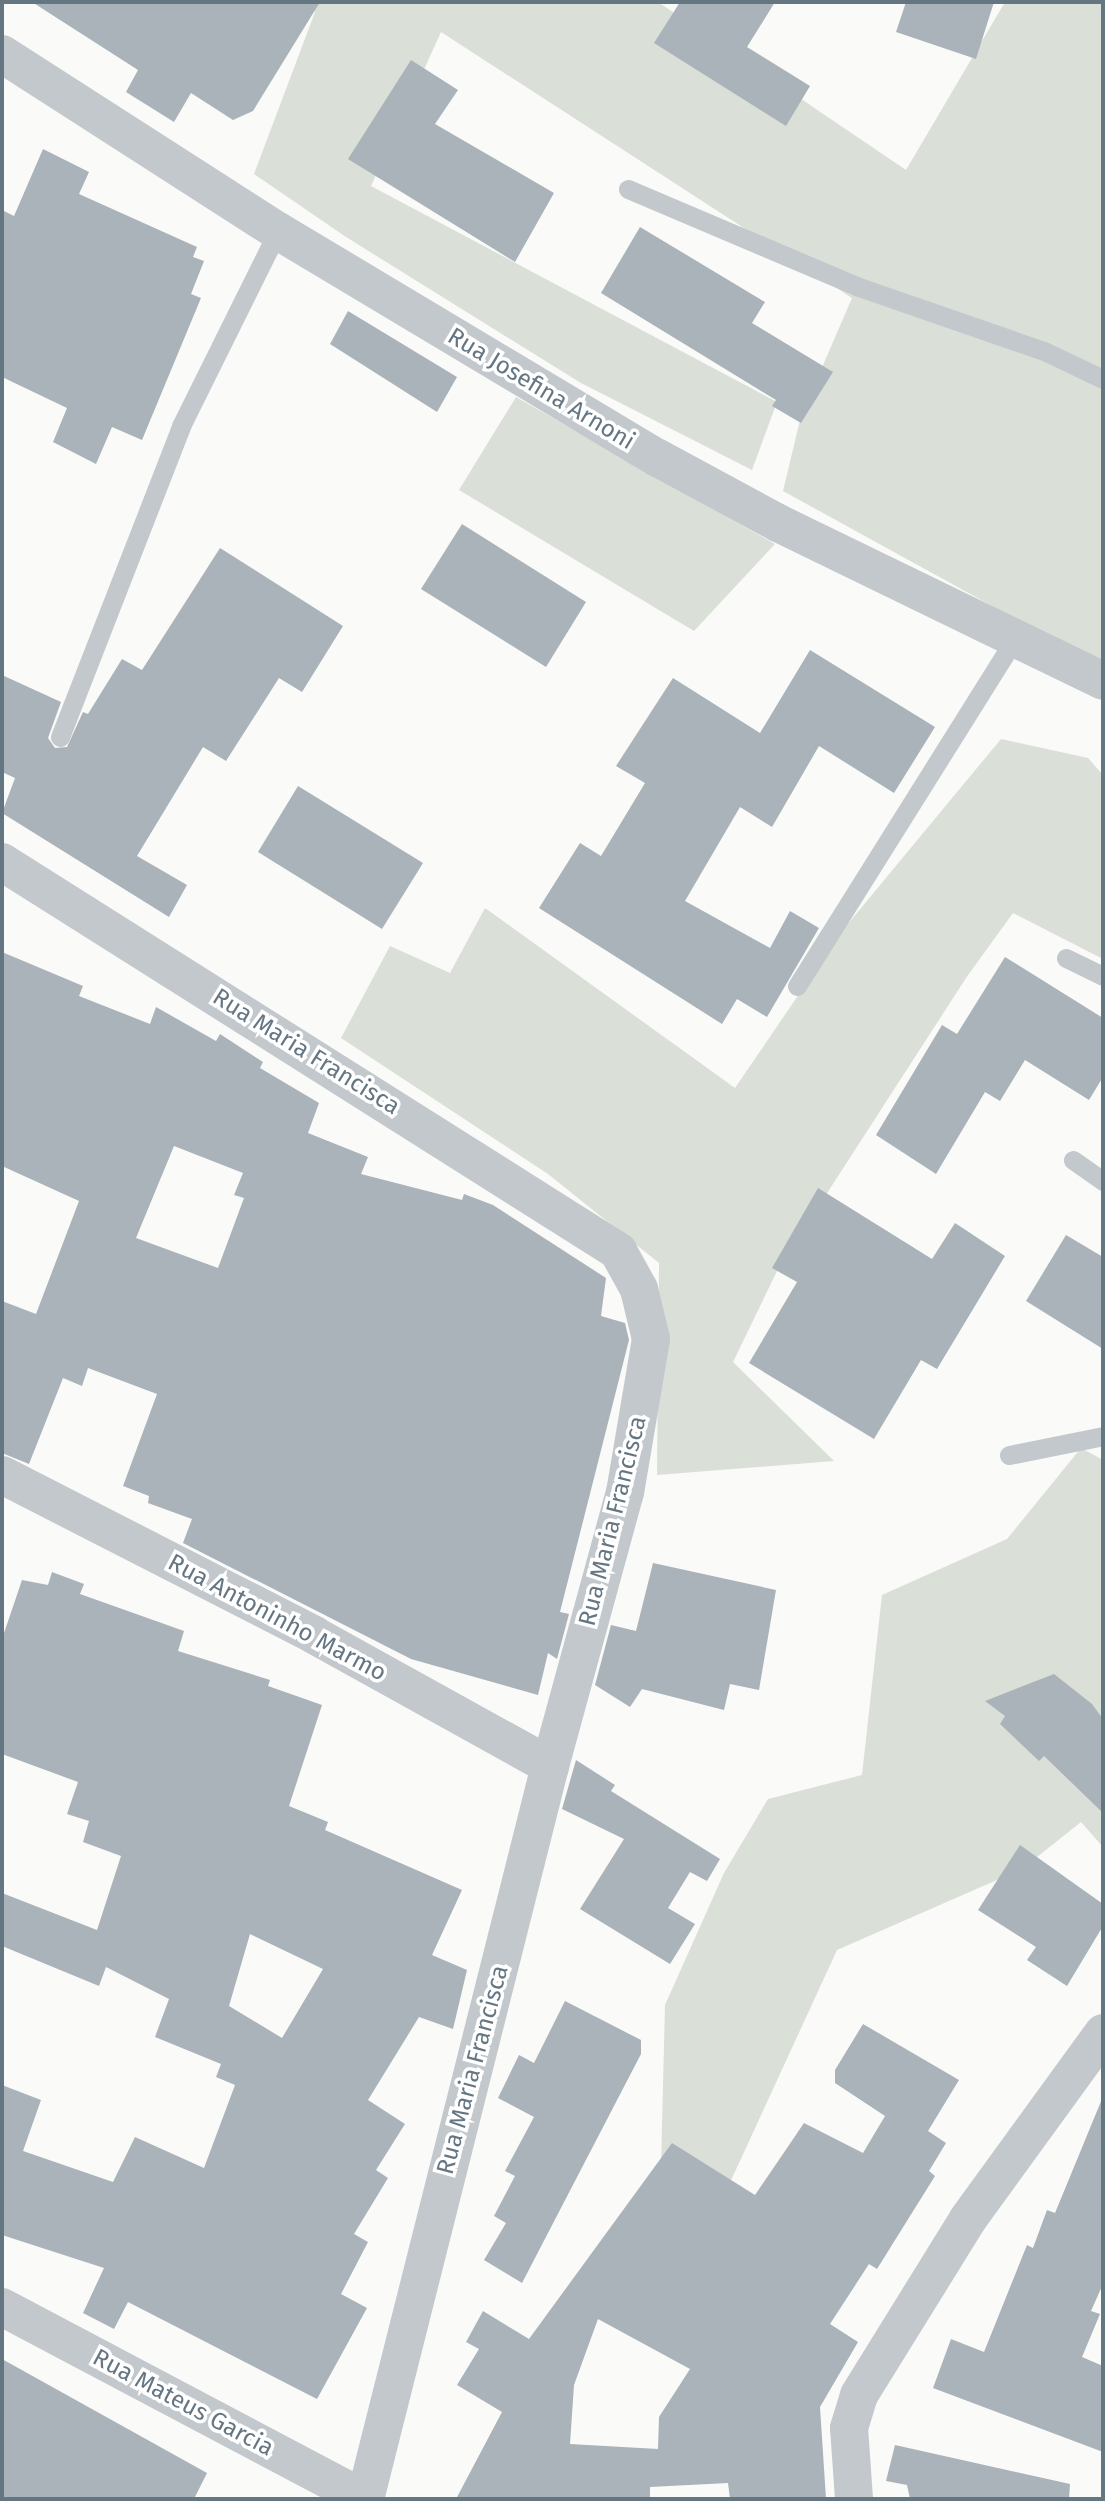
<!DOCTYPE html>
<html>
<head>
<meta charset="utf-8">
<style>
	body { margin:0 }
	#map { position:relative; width:1105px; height:2501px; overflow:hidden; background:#fafaf8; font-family:"Fira Sans",sans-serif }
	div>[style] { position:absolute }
	.green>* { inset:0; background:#dadfd7 }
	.building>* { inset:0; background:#aab3b9 }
	.service>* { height:19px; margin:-9.5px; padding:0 9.5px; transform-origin:9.5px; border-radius:9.5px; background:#c3c8cc }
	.minor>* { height:38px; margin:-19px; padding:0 19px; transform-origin:19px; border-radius:19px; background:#c3c8cc }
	span { translate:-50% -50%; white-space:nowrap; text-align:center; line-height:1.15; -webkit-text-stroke:7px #fff; paint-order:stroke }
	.street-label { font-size:24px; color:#657683 }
	.frame { position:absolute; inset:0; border:4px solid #657683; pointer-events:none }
</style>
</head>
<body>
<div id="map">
	<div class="green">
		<i style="clip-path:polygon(300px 2px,658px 2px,906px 170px,1005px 2px,1103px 2px,1103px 667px,783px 491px,801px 416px,852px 298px,441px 32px,371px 186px,777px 402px,752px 470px,581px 383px,346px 237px,254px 174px,315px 12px)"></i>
		<i style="clip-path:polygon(516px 397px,775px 544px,694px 631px,459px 490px)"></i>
		<i style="clip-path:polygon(1001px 739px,1088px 758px,1103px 775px,1103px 959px,1013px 913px,966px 978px,778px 1269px,733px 1362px,834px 1461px,657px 1475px,659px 1263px,548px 1174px,341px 1038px,390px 946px,450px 973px,485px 908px,735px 1088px,842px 931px)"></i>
		<i style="clip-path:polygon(1081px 1448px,1103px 1460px,1103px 1847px,1081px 1822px,1022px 1869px,837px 1950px,716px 2213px,659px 2247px,665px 2005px,724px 1873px,768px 1799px,862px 1775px,882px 1595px,1007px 1539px)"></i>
	</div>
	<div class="building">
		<i style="clip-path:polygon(32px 2px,320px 2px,253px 111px,233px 120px,191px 93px,174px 122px,126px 92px,138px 70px)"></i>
		<i style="clip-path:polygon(680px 2px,775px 2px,747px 47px,810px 86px,786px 126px,654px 43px)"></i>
		<i style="clip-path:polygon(906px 2px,994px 2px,976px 59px,896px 32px)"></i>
		<i style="clip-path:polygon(411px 60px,458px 90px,435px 124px,554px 193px,515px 262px,348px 159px)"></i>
		<i style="clip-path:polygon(43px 149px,89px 172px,79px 194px,197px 247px,193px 257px,204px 261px,191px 294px,201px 298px,142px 440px,112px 427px,96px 464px,53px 442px,67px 408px,2px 377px,2px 210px,14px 216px)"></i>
		<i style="clip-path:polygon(640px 227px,765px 302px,752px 323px,833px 372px,801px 423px,772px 406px,776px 400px,601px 293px)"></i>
		<i style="clip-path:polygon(348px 311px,457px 377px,437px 412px,330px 344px)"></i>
		<i style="clip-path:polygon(462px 524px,586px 602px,546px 667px,421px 589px)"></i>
		<i style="clip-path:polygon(220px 548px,343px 626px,302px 692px,279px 678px,226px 761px,203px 747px,137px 856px,187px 885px,169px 917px,2px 813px,15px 778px,2px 772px,2px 675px,61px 702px,48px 738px,55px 748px,67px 747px,83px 712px,88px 714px,122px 659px,142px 670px)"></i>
		<i style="clip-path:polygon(810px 650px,935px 727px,894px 793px,819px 746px,772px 827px,740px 807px,685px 901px,770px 948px,790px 911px,819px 928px,767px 1017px,737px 999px,722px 1024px,539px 908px,580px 843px,601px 856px,645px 783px,616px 766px,673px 678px,760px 733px)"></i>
		<i style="clip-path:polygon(298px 786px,423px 863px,382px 929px,258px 852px)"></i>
		<i style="clip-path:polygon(evenodd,2px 952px,83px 986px,79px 996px,150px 1024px,156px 1007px,216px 1041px,220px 1034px,263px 1062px,260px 1068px,319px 1103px,308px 1133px,368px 1157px,361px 1174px,462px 1200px,464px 1194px,493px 1205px,606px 1278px,601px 1316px,625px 1323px,629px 1340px,560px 1612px,569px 1614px,557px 1659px,548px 1653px,538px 1695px,411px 1659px,183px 1543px,192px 1519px,148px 1503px,149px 1496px,123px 1486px,157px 1394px,88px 1368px,82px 1386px,63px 1378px,29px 1464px,2px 1453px,2px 1301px,36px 1314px,79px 1201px,2px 1166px,2px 952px,174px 1146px,243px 1173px,234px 1195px,244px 1198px,218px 1268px,136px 1238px,174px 1146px)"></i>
		<i style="clip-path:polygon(1005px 957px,1103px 1018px,1103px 1077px,1089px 1100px,1025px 1060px,1000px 1101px,985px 1092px,936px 1174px,876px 1135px,942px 1025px,957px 1034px)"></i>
		<i style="clip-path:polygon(818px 1188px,932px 1259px,955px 1223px,1005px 1256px,937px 1369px,921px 1360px,874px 1439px,749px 1363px,797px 1282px,772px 1268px)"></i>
		<i style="clip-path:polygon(1066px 1235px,1103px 1257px,1103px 1349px,1026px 1301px)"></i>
		<i style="clip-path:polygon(653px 1563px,776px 1590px,759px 1690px,730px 1684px,724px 1710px,642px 1689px,630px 1707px,595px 1685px,611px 1625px,636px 1631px)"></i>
		<i style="clip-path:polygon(evenodd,52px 1572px,84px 1584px,80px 1594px,184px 1631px,178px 1651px,270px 1680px,268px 1686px,322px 1705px,289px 1806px,328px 1822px,325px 1830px,462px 1890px,432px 1955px,467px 1970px,453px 2029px,419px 2017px,368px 2100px,405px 2124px,376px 2170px,388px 2178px,354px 2234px,368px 2242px,341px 2294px,367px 2308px,317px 2399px,128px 2302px,114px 2329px,83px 2313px,104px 2268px,2px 2235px,2px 2085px,41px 2100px,23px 2151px,113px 2182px,135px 2137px,204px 2168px,235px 2085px,216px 2077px,221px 2064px,155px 2037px,169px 1999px,106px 1967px,99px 1986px,2px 1946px,2px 1893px,97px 1930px,121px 1856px,83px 1842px,89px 1821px,67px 1814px,78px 1782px,2px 1754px,2px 1639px,22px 1580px,48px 1585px,52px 1572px,250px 1934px,323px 1969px,282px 2038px,229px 2006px,250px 1934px)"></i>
		<i style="clip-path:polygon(1054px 1674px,1092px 1704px,1103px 1719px,1103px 1813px,1044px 1756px,1039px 1761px,1000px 1724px,1005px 1716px,985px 1701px)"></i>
		<i style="clip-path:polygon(576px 1760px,615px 1785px,611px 1791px,720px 1859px,707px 1881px,690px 1872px,668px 1908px,695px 1924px,670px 1964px,580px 1909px,624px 1839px,562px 1809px)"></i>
		<i style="clip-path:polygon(1020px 1845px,1103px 1904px,1103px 1926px,1067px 1986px,1027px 1960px,1036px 1947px,978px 1910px)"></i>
		<i style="clip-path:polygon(565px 2001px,641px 2040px,641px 2054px,522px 2283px,484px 2260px,506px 2223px,494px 2216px,515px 2176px,505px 2171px,534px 2117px,498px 2098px,519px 2055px,534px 2063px)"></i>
		<i style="clip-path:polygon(evenodd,863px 2024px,959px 2080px,928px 2131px,946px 2143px,929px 2171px,935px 2176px,877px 2269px,869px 2264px,830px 2324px,858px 2342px,820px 2407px,826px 2499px,730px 2499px,728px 2483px,650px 2487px,650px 2499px,456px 2499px,502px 2412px,457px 2385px,479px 2349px,466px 2342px,483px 2311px,529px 2339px,672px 2143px,755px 2195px,804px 2123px,863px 2153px,885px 2116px,835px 2083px,835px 2070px,863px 2024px,598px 2319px,690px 2369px,659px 2417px,658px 2449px,570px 2444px,574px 2385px,598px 2319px)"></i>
		<i style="clip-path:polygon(1102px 2099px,1103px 2284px,1091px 2311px,1100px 2314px,1082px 2357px,1103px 2366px,1103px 2452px,933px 2388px,951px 2339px,984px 2352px,1027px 2245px,1033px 2248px,1047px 2210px,1055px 2213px)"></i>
		<i style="clip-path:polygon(2px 2359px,207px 2473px,194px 2499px,2px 2499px)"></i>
		<i style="clip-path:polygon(895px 2445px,1070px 2484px,1069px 2499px,910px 2499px,907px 2485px,886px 2481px)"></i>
	</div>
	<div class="service">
		<i style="left:628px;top:189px;width:251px;rotate:23deg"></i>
		<i style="left:859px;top:287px;width:196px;rotate:19.1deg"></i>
		<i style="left:1044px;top:351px;width:65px;rotate:25.4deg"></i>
		<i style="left:60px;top:737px;width:334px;rotate:-68.7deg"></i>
		<i style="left:181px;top:426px;width:218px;rotate:-63.6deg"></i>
		<i style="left:1066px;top:958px;width:41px;rotate:25.9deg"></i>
		<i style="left:797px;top:986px;width:408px;rotate:-57.9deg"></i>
		<i style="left:1073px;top:1160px;width:37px;rotate:35deg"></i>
		<i style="left:1009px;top:1455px;width:96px;rotate:-11.4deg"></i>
	</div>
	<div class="minor">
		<i style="left:2px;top:54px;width:328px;rotate:32.7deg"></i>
		<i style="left:278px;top:231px;width:443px;rotate:30.9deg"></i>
		<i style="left:658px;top:458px;width:136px;rotate:28.4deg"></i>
		<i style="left:778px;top:523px;width:361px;rotate:25.9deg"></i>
		<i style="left:2px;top:862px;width:729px;rotate:32.27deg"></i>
		<i style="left:618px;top:1251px;width:43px;rotate:61.1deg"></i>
		<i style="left:639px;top:1289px;width:51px;rotate:76.5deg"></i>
		<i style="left:651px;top:1339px;width:155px;rotate:99.6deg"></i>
		<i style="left:625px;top:1492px;width:284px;rotate:105.3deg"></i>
		<i style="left:550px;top:1766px;width:756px;rotate:104.16deg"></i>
		<i style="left:2px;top:1475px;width:351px;rotate:27.1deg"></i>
		<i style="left:314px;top:1635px;width:270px;rotate:29deg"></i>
		<i style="left:2px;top:2307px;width:410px;rotate:27.9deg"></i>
		<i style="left:854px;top:2499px;width:71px;rotate:-94deg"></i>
		<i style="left:849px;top:2428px;width:34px;rotate:-73deg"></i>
		<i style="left:859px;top:2395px;width:207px;rotate:-58.2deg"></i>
		<i style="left:968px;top:2219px;width:230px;rotate:-54deg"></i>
	</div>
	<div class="street-label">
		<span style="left:541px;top:389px;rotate:31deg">Rua Josefina Arnoni</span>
		<span style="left:306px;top:1052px;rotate:32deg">Rua Maria Francisca</span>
		<span style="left:613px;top:1521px;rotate:-76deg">Rua Maria Francisca</span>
		<span style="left:277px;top:1618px;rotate:28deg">Rua Antoninho Marmo</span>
		<span style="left:473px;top:2070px;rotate:-75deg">Rua Maria Francisca</span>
		<span style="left:183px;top:2403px;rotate:28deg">Rua Mateus Garcia</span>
	</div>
	<div class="frame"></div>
</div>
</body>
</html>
